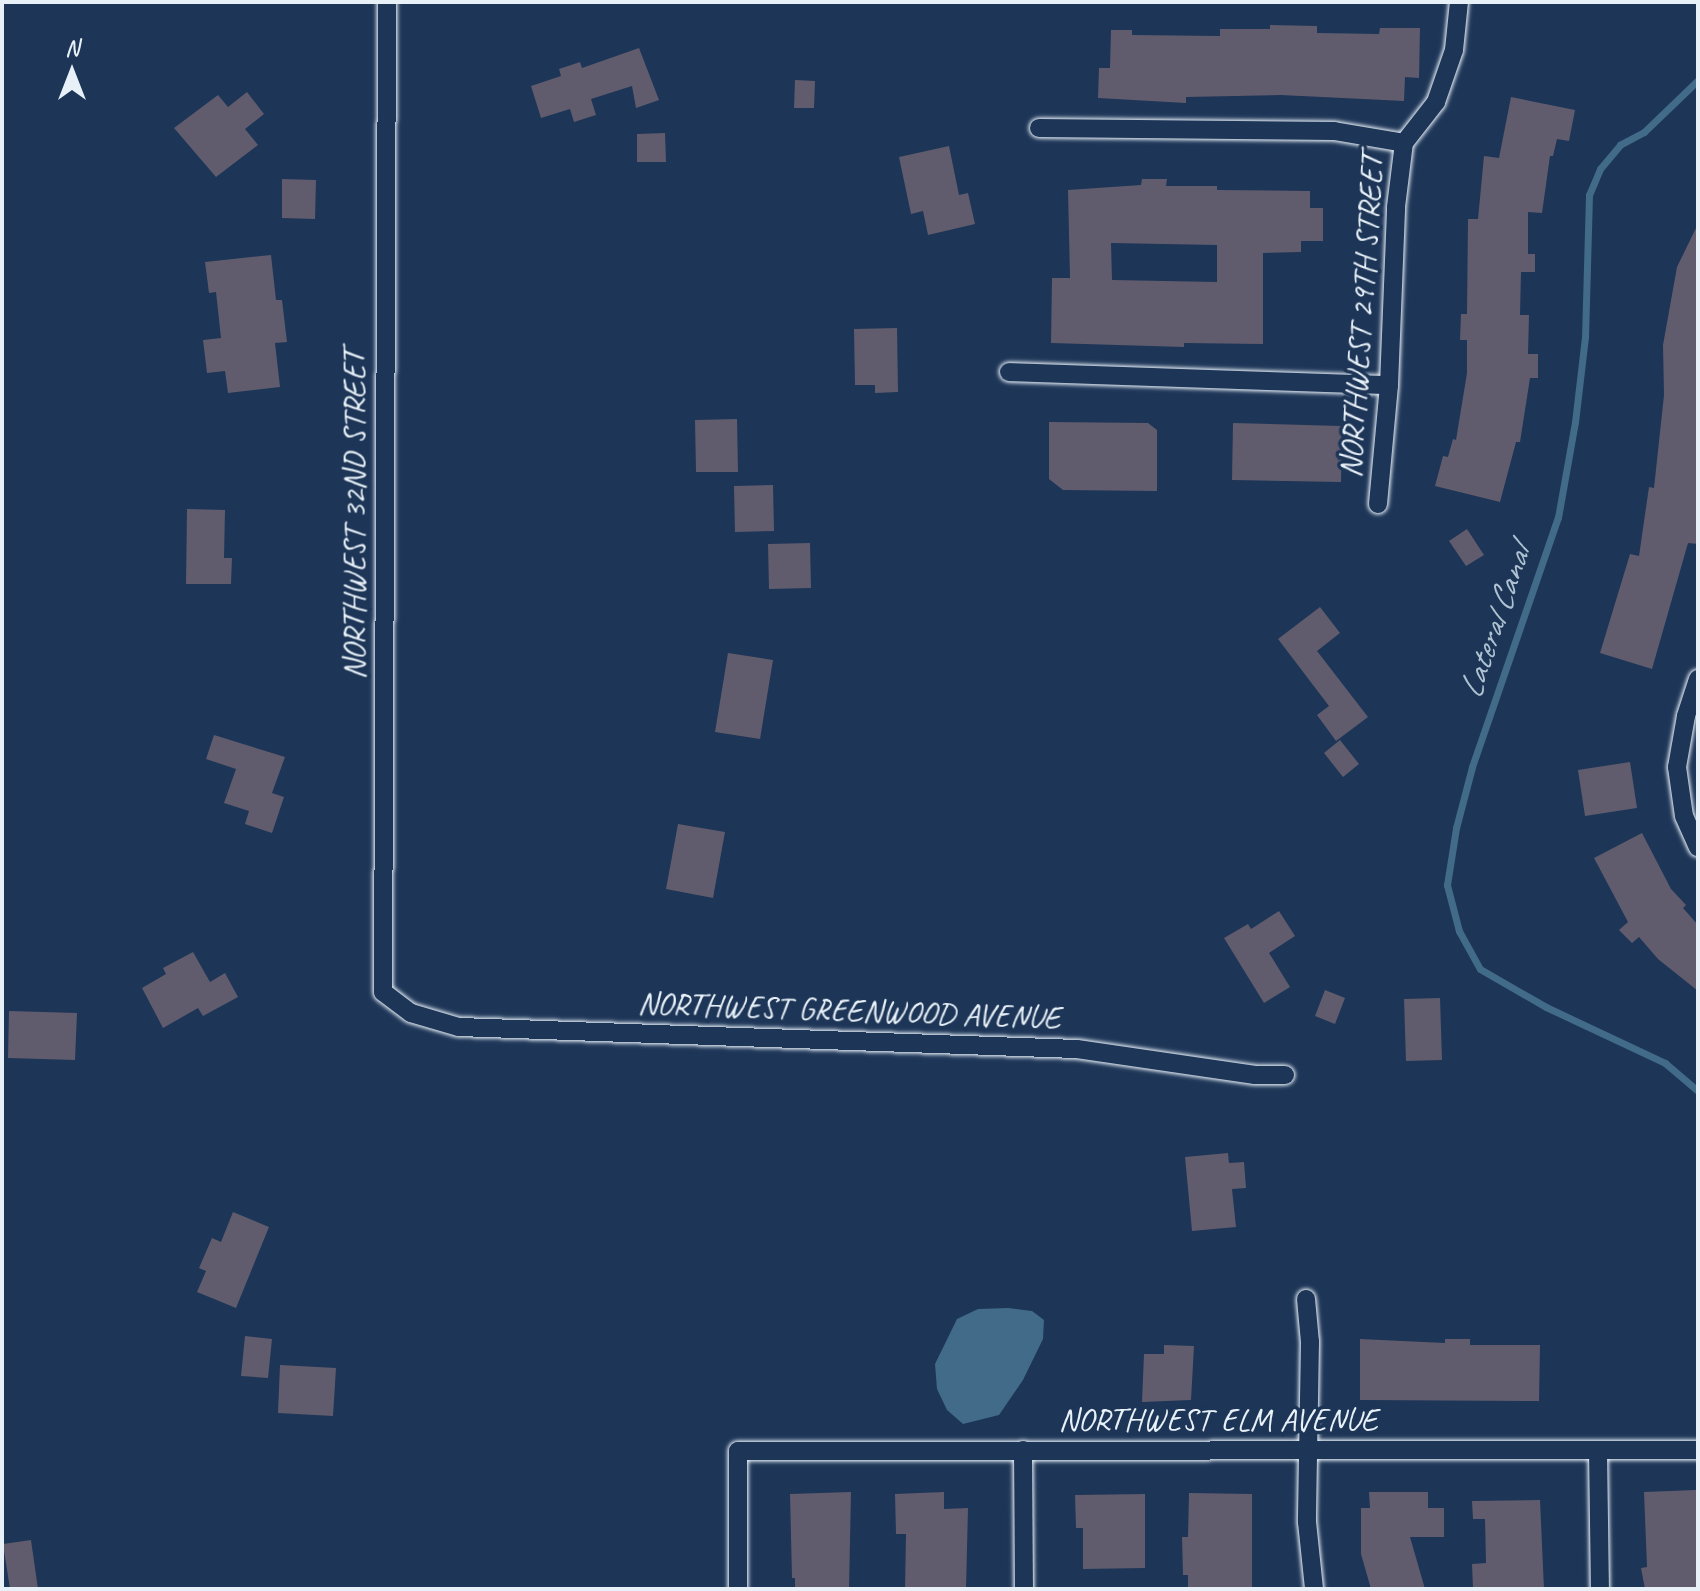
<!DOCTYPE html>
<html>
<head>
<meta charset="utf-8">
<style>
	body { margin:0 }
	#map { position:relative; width:1700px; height:1591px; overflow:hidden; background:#1d3557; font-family:Caveat,sans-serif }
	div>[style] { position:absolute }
	.water>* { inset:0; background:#416b88 }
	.stream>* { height:7px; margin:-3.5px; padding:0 3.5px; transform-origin:3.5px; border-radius:3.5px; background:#416b88 }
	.building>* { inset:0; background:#605c6d }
	.roads { filter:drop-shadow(0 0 2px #e8f1f8) drop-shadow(0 0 2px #e8f1f8) }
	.street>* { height:18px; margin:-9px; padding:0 9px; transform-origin:9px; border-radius:9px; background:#1d3557 }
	span { translate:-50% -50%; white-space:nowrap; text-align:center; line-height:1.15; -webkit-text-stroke:7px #1d3557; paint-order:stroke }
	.street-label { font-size:32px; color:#e8f1f8 }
	.water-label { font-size:34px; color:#aec2d1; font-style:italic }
	.frame { position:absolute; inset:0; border:4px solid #e8f1f8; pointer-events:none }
	.north { position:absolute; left:32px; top:32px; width:80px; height:80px; -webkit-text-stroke:6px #1d3557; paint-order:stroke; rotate:0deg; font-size:22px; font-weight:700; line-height:32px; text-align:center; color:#e8f1f8 }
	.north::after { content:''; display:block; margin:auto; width:28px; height:36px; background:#e8f1f8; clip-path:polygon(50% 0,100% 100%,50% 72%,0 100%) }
</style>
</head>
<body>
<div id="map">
	<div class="water">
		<i style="clip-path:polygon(1008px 1308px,1032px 1311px,1044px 1320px,1043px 1339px,1023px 1380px,999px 1415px,963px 1424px,947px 1410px,937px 1389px,935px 1364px,957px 1319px,978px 1309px)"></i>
	</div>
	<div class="stream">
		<i style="left:1698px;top:80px;width:75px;rotate:136.1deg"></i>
		<i style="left:1644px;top:132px;width:27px;rotate:152deg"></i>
		<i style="left:1620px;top:145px;width:31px;rotate:130deg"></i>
		<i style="left:1600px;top:169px;width:28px;rotate:113deg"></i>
		<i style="left:1589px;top:195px;width:142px;rotate:91.6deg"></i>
		<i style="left:1585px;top:337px;width:86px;rotate:96.7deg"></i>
		<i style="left:1575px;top:422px;width:97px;rotate:100.1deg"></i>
		<i style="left:1558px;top:517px;width:264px;rotate:109deg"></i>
		<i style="left:1472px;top:767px;width:63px;rotate:104.7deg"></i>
		<i style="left:1456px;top:828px;width:58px;rotate:99deg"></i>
		<i style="left:1447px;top:885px;width:48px;rotate:75.4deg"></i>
		<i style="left:1459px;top:931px;width:43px;rotate:61.1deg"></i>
		<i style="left:1480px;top:969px;width:76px;rotate:29.9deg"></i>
		<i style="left:1546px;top:1007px;width:132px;rotate:25.2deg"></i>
		<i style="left:1665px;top:1063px;width:43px;rotate:40.3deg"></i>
	</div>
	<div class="building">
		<i style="clip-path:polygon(1270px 25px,1317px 26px,1317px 33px,1379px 34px,1380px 28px,1420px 28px,1419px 78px,1405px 77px,1404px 101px,1281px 95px,1186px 97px,1186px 103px,1098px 98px,1099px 68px,1110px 68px,1111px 30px,1132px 30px,1132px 35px,1220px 36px,1220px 29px,1270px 29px)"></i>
		<i style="clip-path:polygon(639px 48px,659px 100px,636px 108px,632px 86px,591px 99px,596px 115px,574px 122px,570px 109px,541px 118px,531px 86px,561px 76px,559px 69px,580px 62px,582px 68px)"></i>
		<i style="clip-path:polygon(795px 80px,815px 81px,814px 108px,794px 108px)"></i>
		<i style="clip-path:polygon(247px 92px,264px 114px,245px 129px,258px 145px,216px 177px,174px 128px,218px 95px,228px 107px)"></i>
		<i style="clip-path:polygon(1511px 97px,1575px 110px,1569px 141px,1557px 139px,1553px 156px,1550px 156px,1542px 213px,1528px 212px,1528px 254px,1535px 254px,1535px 272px,1521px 272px,1520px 315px,1529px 315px,1528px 354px,1538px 354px,1538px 378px,1530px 378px,1520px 442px,1516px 442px,1500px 502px,1435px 486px,1443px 456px,1448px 457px,1453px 439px,1456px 440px,1467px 373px,1467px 340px,1460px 340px,1461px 314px,1467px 314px,1468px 219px,1478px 219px,1484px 156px,1499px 158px)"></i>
		<i style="clip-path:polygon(665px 133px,666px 162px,637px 162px,637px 134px)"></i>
		<i style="clip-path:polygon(949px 146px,959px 195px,968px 193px,975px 224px,928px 235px,923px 211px,911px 214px,899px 157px)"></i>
		<i style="clip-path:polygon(282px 179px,316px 180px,315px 219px,282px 218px)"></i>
		<i style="clip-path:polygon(evenodd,1142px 179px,1167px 179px,1166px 186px,1217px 186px,1217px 190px,1310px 191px,1310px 208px,1323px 208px,1323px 241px,1301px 241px,1301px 252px,1263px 253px,1263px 344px,1184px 343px,1184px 347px,1051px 343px,1052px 278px,1070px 278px,1068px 190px,1141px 185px,1142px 179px,1111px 243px,1217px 245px,1217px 282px,1112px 280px,1111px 243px)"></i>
		<i style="clip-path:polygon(1698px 224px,1698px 544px,1688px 543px,1652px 669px,1600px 653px,1630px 554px,1639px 556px,1649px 487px,1654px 488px,1664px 395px,1663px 345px,1677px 267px)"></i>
		<i style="clip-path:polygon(271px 255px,276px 300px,282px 300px,287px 342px,275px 343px,280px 387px,228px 393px,225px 371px,207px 373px,203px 340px,221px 338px,216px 292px,209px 293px,205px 262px)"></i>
		<i style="clip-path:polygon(897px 328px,898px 392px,875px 393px,875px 385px,855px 385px,854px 329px)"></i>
		<i style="clip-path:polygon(737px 419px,738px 472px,696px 472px,695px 420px)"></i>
		<i style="clip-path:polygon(1049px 422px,1148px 423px,1157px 430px,1157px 491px,1063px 490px,1049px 479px)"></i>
		<i style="clip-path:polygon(1233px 423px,1342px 426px,1341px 482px,1232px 480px)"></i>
		<i style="clip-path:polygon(773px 485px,774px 531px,735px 532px,734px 486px)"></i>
		<i style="clip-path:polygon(187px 509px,225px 510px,224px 558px,232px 558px,231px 584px,186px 584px)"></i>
		<i style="clip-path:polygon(1467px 529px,1484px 555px,1466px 566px,1449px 541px)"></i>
		<i style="clip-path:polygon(810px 543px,811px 588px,769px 589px,768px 544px)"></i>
		<i style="clip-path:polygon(1320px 607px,1340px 633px,1317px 651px,1368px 717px,1336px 741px,1317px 715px,1329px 706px,1278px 639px)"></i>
		<i style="clip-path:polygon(728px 653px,773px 660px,760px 739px,715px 732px)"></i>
		<i style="clip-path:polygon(214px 735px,285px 757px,272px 793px,284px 797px,272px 833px,245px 824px,249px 811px,224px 803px,236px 769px,206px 759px)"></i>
		<i style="clip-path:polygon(1340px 740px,1359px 764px,1343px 777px,1324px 753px)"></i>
		<i style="clip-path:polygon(1630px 762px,1637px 808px,1585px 816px,1578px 770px)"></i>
		<i style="clip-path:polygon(678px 824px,725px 832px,713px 898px,666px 889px)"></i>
		<i style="clip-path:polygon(1642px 833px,1671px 889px,1686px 905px,1683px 908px,1698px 925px,1698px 991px,1658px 959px,1639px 937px,1632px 943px,1619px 930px,1628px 922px,1594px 858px)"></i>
		<i style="clip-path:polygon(1279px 911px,1295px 936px,1269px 953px,1290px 987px,1264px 1003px,1224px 938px,1248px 924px,1251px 929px)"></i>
		<i style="clip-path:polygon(193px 952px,210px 982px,225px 973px,238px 997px,203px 1016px,198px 1008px,163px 1028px,142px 988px,166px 974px,163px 968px)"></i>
		<i style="clip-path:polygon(1325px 990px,1345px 998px,1335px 1024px,1315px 1016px)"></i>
		<i style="clip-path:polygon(1440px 998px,1442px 1060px,1406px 1061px,1404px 999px)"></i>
		<i style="clip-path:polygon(9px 1011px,77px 1013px,75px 1060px,8px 1058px)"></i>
		<i style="clip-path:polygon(1228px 1153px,1229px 1163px,1244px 1162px,1246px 1188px,1232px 1189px,1236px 1227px,1192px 1231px,1185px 1157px)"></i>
		<i style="clip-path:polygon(233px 1212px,269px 1227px,236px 1308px,197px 1292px,206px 1271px,199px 1268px,212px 1238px,221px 1242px)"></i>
		<i style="clip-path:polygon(245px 1336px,272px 1339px,268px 1378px,241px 1376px)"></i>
		<i style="clip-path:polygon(1360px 1339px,1445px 1343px,1445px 1339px,1470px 1339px,1470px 1345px,1540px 1345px,1539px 1401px,1360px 1400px)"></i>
		<i style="clip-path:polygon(1164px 1345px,1194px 1346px,1191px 1400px,1142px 1402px,1144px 1354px,1164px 1354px)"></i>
		<i style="clip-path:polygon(280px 1365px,336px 1368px,333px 1416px,278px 1413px)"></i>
		<i style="clip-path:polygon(1696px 1490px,1698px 1589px,1645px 1589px,1641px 1568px,1647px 1567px,1644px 1492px)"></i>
		<i style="clip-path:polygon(851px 1492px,849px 1589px,795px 1589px,795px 1578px,792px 1578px,790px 1494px)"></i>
		<i style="clip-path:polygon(944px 1492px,944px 1509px,968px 1508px,966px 1589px,905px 1589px,906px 1534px,896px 1534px,895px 1494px)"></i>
		<i style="clip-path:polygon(1369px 1492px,1428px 1492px,1428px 1508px,1444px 1508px,1444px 1537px,1410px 1537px,1425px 1589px,1371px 1589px,1361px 1554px,1361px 1508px,1370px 1508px)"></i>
		<i style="clip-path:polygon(1189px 1493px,1252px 1494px,1252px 1589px,1188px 1589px,1188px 1575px,1183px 1575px,1182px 1537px,1188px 1537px)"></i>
		<i style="clip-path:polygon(1145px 1494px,1145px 1568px,1083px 1569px,1083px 1528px,1076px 1528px,1075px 1495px)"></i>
		<i style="clip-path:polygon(1540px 1500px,1544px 1589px,1473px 1589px,1472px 1564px,1486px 1563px,1485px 1519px,1473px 1519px,1472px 1501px)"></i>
		<i style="clip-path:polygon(31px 1540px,38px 1589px,10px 1589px,3px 1544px)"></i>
	</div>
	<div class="roads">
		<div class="street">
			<i style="left:387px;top:2px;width:990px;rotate:90.23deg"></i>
			<i style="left:383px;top:992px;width:35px;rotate:37deg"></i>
			<i style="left:411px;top:1013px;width:50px;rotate:16.3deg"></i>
			<i style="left:459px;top:1027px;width:618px;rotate:2.04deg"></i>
			<i style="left:1077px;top:1049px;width:180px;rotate:8.3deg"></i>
			<i style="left:1255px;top:1075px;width:30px"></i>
			<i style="left:1039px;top:128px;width:295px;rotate:0.6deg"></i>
			<i style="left:1334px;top:131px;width:71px;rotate:9.7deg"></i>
			<i style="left:1009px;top:372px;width:380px;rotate:2deg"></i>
			<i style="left:1378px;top:504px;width:120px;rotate:-84.7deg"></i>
			<i style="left:1389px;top:385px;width:178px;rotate:-87.7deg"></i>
			<i style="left:1396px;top:207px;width:64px;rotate:-82.9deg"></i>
			<i style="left:1404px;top:143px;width:52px;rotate:-52deg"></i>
			<i style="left:1436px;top:102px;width:55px;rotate:-70.9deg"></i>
			<i style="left:1454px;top:50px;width:48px;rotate:-84.1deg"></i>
			<i style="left:1698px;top:679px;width:39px;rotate:108deg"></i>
			<i style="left:1686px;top:716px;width:52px;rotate:100deg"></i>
			<i style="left:1677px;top:767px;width:49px;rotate:81.9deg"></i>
			<i style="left:1684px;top:816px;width:34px;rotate:66deg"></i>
			<i style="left:1306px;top:1299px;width:43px;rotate:84.7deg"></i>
			<i style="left:1310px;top:1342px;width:180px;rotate:91deg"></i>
			<i style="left:1307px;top:1522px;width:67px;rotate:84deg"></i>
			<i style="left:1023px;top:1450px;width:139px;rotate:89.6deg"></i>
			<i style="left:1598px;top:1450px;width:139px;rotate:89.2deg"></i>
			<i style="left:738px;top:1589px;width:138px;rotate:-90deg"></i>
			<i style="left:738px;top:1451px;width:960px;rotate:-0.06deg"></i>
		</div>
	</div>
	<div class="street-label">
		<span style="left:1362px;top:316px;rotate:-86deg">NORTHWEST 29TH STREET</span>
		<span style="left:355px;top:515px;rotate:-90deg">NORTHWEST 32ND STREET</span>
		<span style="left:849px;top:1011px;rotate:2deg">NORTHWEST GREENWOOD AVENUE</span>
		<span style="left:1218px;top:1420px">NORTHWEST ELM AVENUE</span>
	</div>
	<div class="water-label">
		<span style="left:1494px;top:622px;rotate:-71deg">Lateral Canal</span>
	</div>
	<div class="frame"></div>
	<div class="north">N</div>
</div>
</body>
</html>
